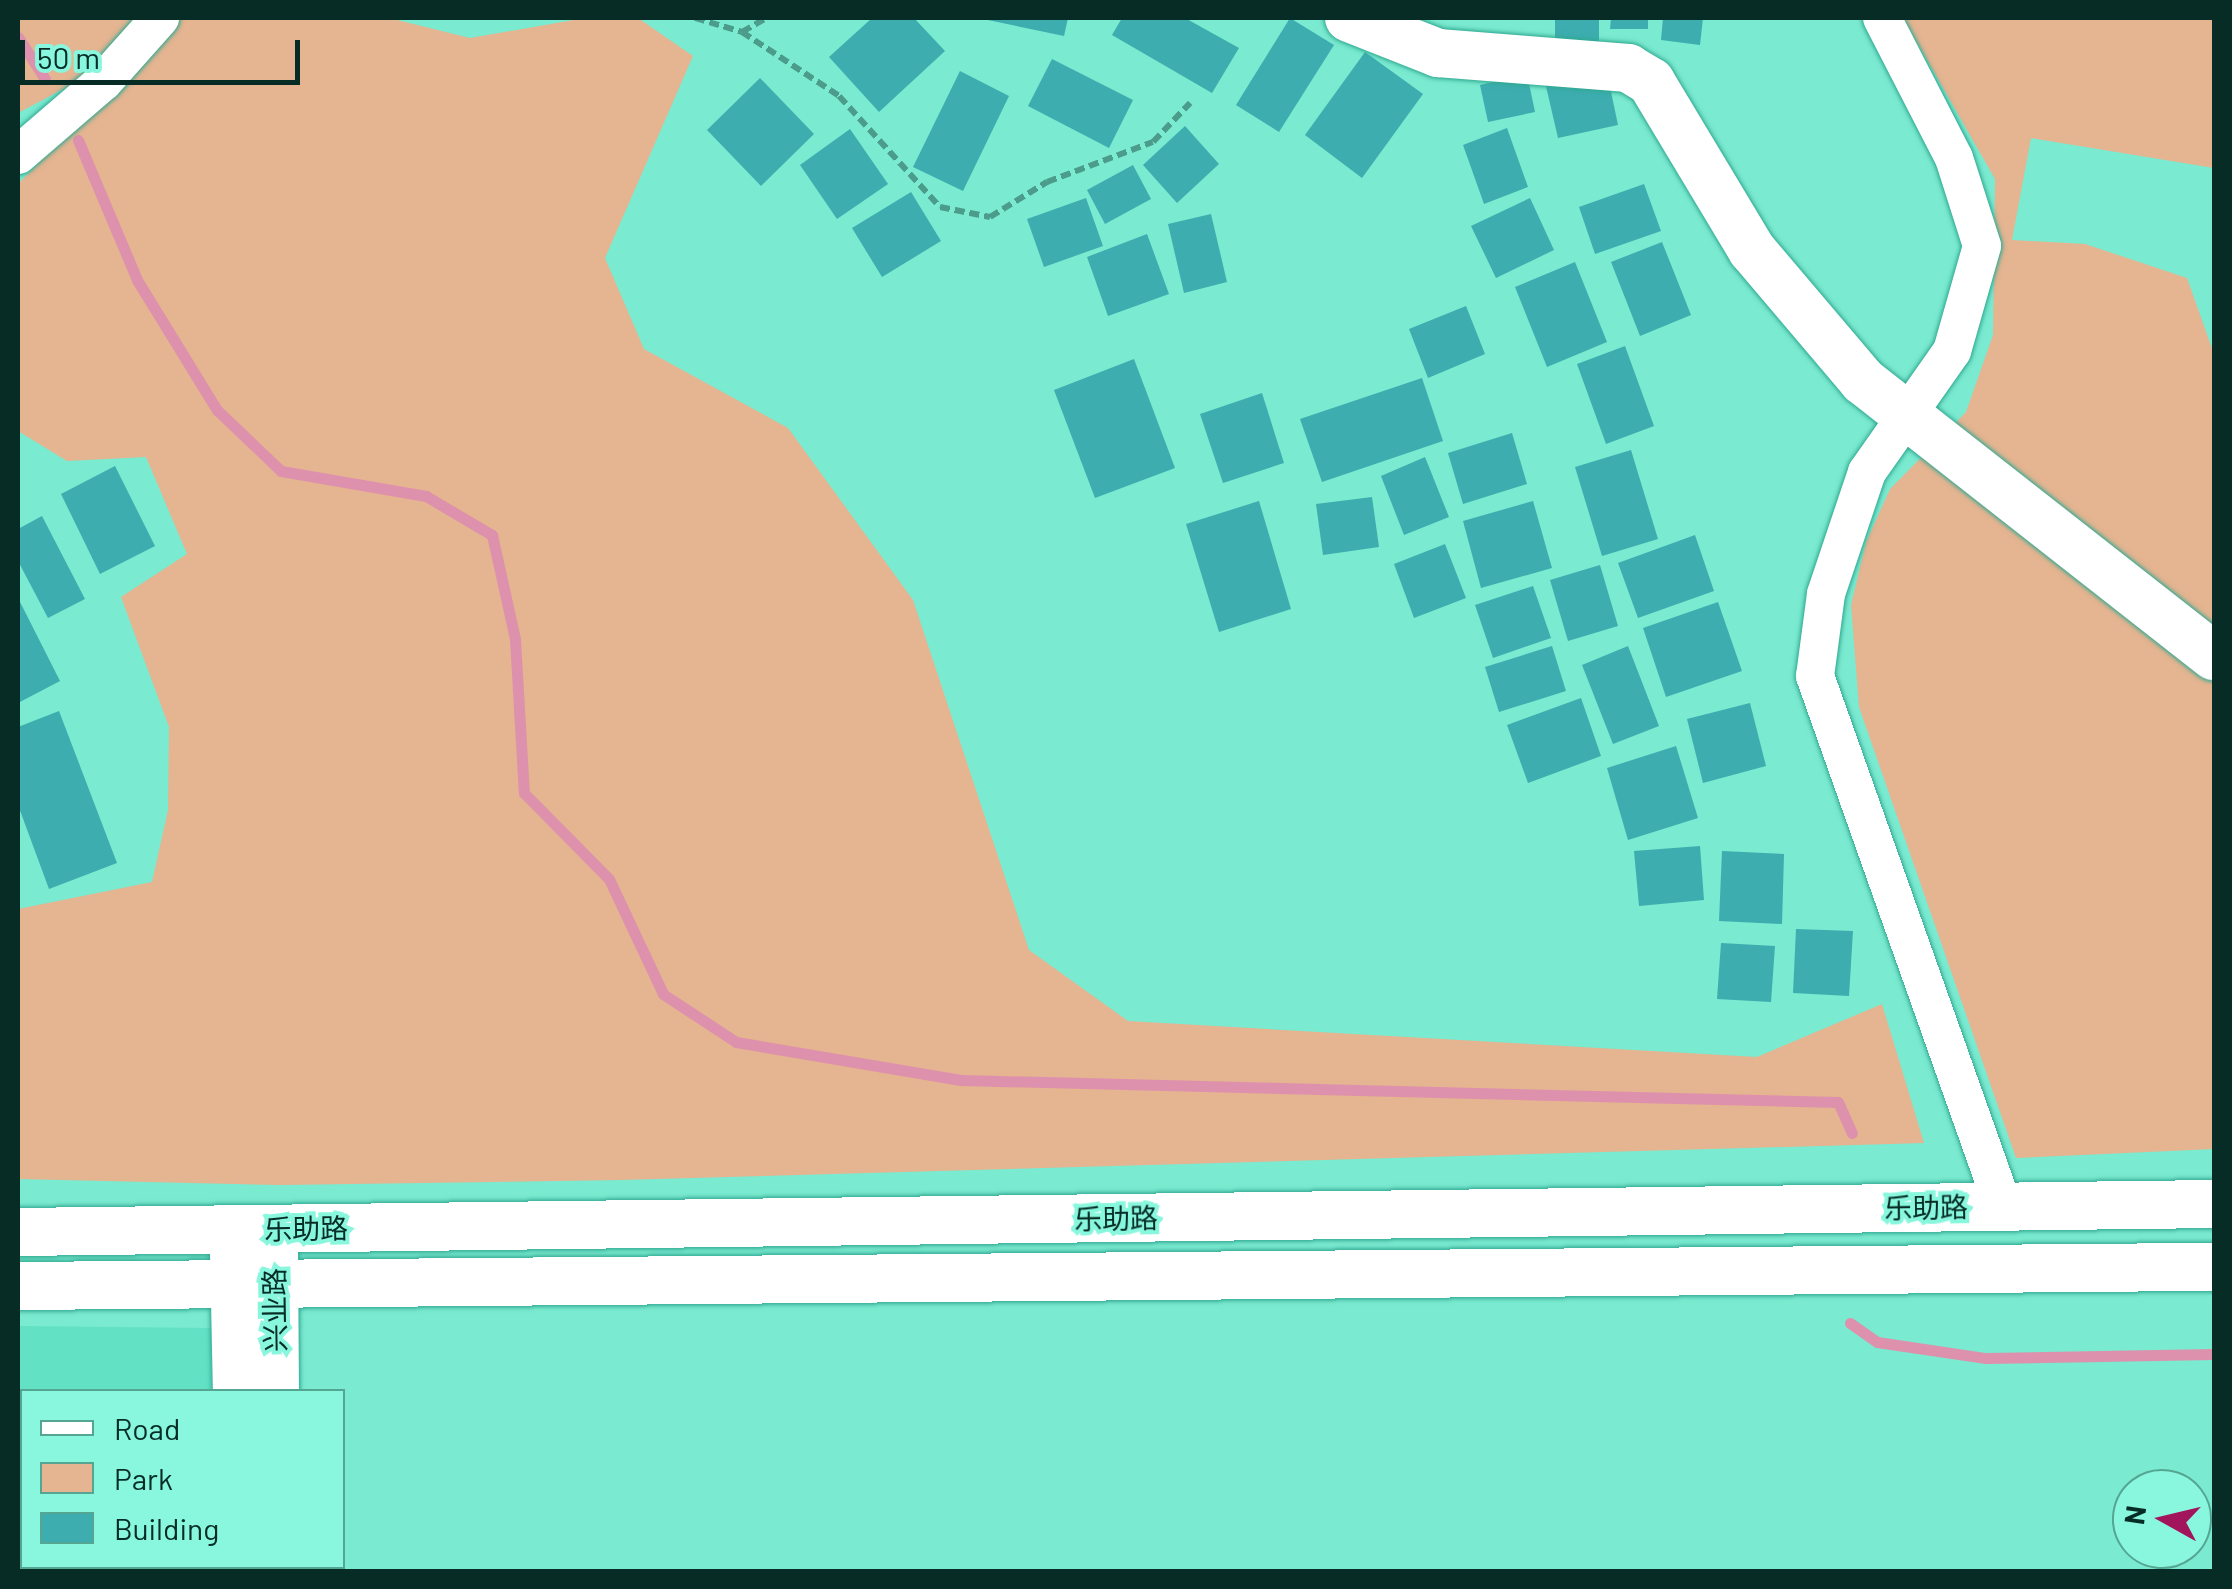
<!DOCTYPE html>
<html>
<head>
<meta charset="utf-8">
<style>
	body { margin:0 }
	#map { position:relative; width:2232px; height:1589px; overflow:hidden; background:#7aead0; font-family:Barlow,"Noto Sans SC",sans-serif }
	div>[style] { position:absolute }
	.built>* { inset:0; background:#62e1c5 }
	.green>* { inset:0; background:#e5b491 }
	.stream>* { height:11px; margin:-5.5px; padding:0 5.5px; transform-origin:5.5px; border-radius:5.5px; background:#de91ac }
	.building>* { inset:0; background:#3dadaf }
	.path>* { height:6px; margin-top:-3px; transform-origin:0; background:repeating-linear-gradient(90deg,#4b9c8a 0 10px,transparent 0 15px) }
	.roads { filter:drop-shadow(0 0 2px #2fa890) drop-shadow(0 0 2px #2fa890) }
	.minor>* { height:38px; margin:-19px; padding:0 19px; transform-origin:19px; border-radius:19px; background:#fff }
	.tertiary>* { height:48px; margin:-24px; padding:0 24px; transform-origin:24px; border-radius:24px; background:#fff }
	span { translate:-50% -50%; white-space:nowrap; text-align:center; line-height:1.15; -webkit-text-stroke:8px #88f7dd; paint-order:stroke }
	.street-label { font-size:28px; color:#062c25 }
	.frame { position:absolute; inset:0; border:20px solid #062c25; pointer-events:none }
	.legend { position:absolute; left:20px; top:1389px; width:325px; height:180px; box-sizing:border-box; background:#88f7dd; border:2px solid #54a693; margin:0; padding:12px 18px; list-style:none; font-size:30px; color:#062c25 }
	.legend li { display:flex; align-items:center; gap:20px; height:50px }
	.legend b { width:50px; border:2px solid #54a693 }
	.north { position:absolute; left:2112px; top:1469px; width:100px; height:100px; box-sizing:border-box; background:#88f7dd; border:2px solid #54a693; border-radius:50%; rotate:278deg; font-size:28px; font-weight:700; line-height:40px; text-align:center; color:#062c25 }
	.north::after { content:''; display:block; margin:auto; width:35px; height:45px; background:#a2155d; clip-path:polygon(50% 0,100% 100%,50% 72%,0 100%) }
	.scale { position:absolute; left:20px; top:40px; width:280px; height:45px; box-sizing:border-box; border:5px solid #062c25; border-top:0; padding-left:12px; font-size:30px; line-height:35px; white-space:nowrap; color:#062c25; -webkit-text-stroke:8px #88f7dd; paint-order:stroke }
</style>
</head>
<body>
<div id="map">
	<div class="built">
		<i style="clip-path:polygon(18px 1326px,211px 1328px,211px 1391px,22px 1392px,22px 1566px,209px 1571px,18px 1571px)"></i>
	</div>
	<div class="green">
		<i style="clip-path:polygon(18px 18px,138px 18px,84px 78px,18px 113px)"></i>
		<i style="clip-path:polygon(178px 18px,389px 18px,470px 38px,585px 18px,638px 18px,693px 56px,605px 258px,644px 349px,788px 428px,913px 600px,1029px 950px,1128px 1021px,1757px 1057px,1882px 1004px,1924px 1143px,622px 1180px,281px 1185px,18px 1179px,18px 909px,152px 882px,168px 810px,169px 727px,121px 597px,187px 554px,146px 457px,67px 461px,18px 431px,18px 184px)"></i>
		<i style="clip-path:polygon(1903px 18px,2214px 18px,2214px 168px,2031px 138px,2012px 240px,2085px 244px,2187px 278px,2214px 354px,2214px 1149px,2016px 1158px,1859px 707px,1851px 605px,1866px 542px,1890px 489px,1966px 412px,1993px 335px,1995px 179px)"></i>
	</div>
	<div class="stream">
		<i style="left:18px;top:37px;width:50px;rotate:57.3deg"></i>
		<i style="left:78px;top:140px;width:152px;rotate:67.1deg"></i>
		<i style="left:137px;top:280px;width:153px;rotate:58.4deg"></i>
		<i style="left:217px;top:410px;width:88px;rotate:43.6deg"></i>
		<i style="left:281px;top:471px;width:147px;rotate:9.8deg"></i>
		<i style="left:426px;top:496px;width:77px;rotate:30.6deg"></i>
		<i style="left:492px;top:535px;width:107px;rotate:77.5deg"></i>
		<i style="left:515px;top:639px;width:154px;rotate:86.7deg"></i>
		<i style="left:524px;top:793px;width:121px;rotate:45.3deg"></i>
		<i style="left:609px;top:879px;width:127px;rotate:64.8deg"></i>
		<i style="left:663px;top:994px;width:87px;rotate:33.3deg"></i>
		<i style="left:736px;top:1042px;width:228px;rotate:9.6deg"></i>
		<i style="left:961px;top:1080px;width:877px;rotate:1.44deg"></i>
		<i style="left:1838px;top:1102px;width:34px;rotate:66deg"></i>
		<i style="left:1850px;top:1323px;width:33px;rotate:35deg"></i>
		<i style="left:1877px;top:1342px;width:110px;rotate:8.4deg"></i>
		<i style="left:1986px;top:1358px;width:228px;rotate:-1deg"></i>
	</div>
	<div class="building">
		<i style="clip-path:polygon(872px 18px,914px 18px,945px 51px,879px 112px,829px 57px)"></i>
		<i style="clip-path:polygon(978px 18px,1068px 18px,1064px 36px)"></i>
		<i style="clip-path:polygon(1122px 18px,1185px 18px,1239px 48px,1212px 93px,1112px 35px)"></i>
		<i style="clip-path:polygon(1290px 18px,1334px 45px,1279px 132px,1236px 105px)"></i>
		<i style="clip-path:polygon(1555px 18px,1599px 18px,1599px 46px,1555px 47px)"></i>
		<i style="clip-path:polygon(1611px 18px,1648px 18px,1648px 29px,1610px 29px)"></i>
		<i style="clip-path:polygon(1663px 18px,1703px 18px,1700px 45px,1661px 40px)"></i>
		<i style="clip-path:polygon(1365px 52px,1423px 94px,1362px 178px,1305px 135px)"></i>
		<i style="clip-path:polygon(1052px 59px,1133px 100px,1109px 148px,1028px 106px)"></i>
		<i style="clip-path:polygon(1606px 68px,1618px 125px,1558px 138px,1545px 82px)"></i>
		<i style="clip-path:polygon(960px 71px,1009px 96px,963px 191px,913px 167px)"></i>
		<i style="clip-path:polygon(1527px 74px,1535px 112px,1488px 122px,1480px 85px)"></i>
		<i style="clip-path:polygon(760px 78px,814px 134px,761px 186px,707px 130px)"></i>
		<i style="clip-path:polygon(1185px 126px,1219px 164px,1177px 203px,1143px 165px)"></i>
		<i style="clip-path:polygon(1507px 128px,1528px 187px,1484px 204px,1463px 145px)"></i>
		<i style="clip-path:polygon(850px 129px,888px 184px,837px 219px,800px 165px)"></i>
		<i style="clip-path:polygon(1133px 165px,1151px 199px,1105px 224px,1087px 190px)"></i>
		<i style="clip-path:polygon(1644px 184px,1661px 231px,1595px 254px,1579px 207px)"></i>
		<i style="clip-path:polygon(911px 192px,941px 241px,882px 277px,852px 228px)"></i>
		<i style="clip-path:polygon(1086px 198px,1103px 246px,1044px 267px,1027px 219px)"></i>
		<i style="clip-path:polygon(1530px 198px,1554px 250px,1496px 278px,1471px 226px)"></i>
		<i style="clip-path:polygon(1211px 214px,1227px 282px,1184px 293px,1168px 224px)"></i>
		<i style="clip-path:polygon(1147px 234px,1169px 294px,1108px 316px,1087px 257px)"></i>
		<i style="clip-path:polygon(1662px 242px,1691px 315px,1640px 336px,1611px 262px)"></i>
		<i style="clip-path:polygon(1575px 262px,1607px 342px,1547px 367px,1515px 287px)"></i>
		<i style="clip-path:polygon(1466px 306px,1485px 354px,1428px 378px,1409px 329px)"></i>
		<i style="clip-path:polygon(1625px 346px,1654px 426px,1606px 444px,1577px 364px)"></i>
		<i style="clip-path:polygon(1134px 359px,1175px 468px,1095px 498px,1054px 390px)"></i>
		<i style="clip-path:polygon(1422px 378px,1443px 441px,1322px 482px,1300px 419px)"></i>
		<i style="clip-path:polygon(1262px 393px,1284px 463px,1223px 483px,1200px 414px)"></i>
		<i style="clip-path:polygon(1512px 433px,1527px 484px,1463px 504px,1448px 453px)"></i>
		<i style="clip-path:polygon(1631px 450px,1658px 539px,1602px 556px,1575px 467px)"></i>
		<i style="clip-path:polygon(1425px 457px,1449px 517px,1404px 535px,1381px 476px)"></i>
		<i style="clip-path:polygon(115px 466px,155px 546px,100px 574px,61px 494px)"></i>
		<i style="clip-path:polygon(1372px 497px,1379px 547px,1323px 555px,1316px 504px)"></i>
		<i style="clip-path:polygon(1259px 501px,1291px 609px,1219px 632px,1186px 524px)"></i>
		<i style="clip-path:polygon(1533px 501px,1552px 568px,1481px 588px,1463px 521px)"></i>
		<i style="clip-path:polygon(42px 516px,85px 599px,48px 618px,18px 561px,18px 529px)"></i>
		<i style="clip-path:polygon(1695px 535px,1714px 591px,1638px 618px,1618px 563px)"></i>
		<i style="clip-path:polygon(1445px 544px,1466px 598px,1414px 618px,1394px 564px)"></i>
		<i style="clip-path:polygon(1600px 565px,1618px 626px,1568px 641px,1550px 580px)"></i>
		<i style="clip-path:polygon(1533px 586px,1551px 638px,1493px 658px,1475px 605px)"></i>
		<i style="clip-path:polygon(18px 598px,60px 681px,18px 703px)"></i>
		<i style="clip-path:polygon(1718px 602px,1742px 671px,1666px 697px,1643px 628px)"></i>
		<i style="clip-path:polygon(1552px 646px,1566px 691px,1499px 712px,1485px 667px)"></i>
		<i style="clip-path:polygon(1628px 646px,1659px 726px,1613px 744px,1582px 665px)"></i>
		<i style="clip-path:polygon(1581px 698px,1601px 756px,1528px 783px,1507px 725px)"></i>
		<i style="clip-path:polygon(1750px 703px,1766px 766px,1703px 783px,1687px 719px)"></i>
		<i style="clip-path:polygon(59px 711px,117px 863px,49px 889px,18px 805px,18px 727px)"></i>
		<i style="clip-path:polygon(1676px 746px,1698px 818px,1628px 840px,1607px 768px)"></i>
		<i style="clip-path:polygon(1700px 846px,1704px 900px,1639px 906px,1634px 851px)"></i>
		<i style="clip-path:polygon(1722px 851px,1784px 854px,1782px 924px,1719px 921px)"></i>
		<i style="clip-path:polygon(1796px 929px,1853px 931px,1849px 996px,1793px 993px)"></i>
		<i style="clip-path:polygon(1721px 943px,1775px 946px,1771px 1002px,1717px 999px)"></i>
	</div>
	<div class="path">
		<i style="left:695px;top:18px;width:49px;rotate:16.6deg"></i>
		<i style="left:742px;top:32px;width:28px;rotate:-30deg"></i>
		<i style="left:742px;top:32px;width:116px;rotate:33.4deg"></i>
		<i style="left:839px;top:96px;width:150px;rotate:47.7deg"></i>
		<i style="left:940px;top:207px;width:51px;rotate:11.3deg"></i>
		<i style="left:990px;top:217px;width:67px;rotate:-31.6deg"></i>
		<i style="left:1047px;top:182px;width:113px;rotate:-20.7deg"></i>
		<i style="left:1153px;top:142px;width:54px;rotate:-46.5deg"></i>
	</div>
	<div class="roads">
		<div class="minor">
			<i style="left:1882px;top:18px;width:157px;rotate:62.8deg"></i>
			<i style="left:1954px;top:158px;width:92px;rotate:72.3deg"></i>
			<i style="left:1982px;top:246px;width:109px;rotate:105.9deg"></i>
			<i style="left:1952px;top:351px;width:148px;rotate:125.1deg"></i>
			<i style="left:1867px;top:472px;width:129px;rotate:108.6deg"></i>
			<i style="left:1826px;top:594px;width:83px;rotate:97.6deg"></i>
			<i style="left:1815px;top:676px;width:562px;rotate:70.47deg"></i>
			<i style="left:18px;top:155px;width:112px;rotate:-40.7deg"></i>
			<i style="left:103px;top:82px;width:86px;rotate:-48.3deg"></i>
		</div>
		<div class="tertiary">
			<i style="left:1349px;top:18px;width:96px;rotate:21.5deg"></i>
			<i style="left:1438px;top:53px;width:191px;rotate:4.5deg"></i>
			<i style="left:1628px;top:68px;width:27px;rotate:31deg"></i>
			<i style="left:1651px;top:82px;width:196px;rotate:59deg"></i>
			<i style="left:1752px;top:250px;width:172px;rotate:49.7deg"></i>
			<i style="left:1863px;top:381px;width:446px;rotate:38.1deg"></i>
			<i style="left:18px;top:1232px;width:2196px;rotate:-0.73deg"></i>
			<i style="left:274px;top:1250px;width:142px;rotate:89.6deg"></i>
			<i style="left:234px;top:1253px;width:139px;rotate:88.8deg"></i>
			<i style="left:18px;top:1286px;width:2196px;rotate:-0.5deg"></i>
			<i style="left:239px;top:1566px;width:6px;rotate:90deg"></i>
			<i style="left:277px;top:1566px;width:6px;rotate:90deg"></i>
		</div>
	</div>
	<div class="street-label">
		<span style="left:1926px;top:1207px;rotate:-1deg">乐助路</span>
		<span style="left:1116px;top:1218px;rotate:-1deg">乐助路</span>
		<span style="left:306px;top:1228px;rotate:-1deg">乐助路</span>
		<span style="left:274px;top:1310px;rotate:-91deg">兴业路</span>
	</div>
	<div class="frame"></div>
	<ul class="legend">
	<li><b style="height:12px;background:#fff"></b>Road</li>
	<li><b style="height:28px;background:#e5b491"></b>Park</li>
	<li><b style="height:28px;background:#3dadaf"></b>Building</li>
	</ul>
	<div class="north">N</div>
	<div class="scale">50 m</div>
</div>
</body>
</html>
